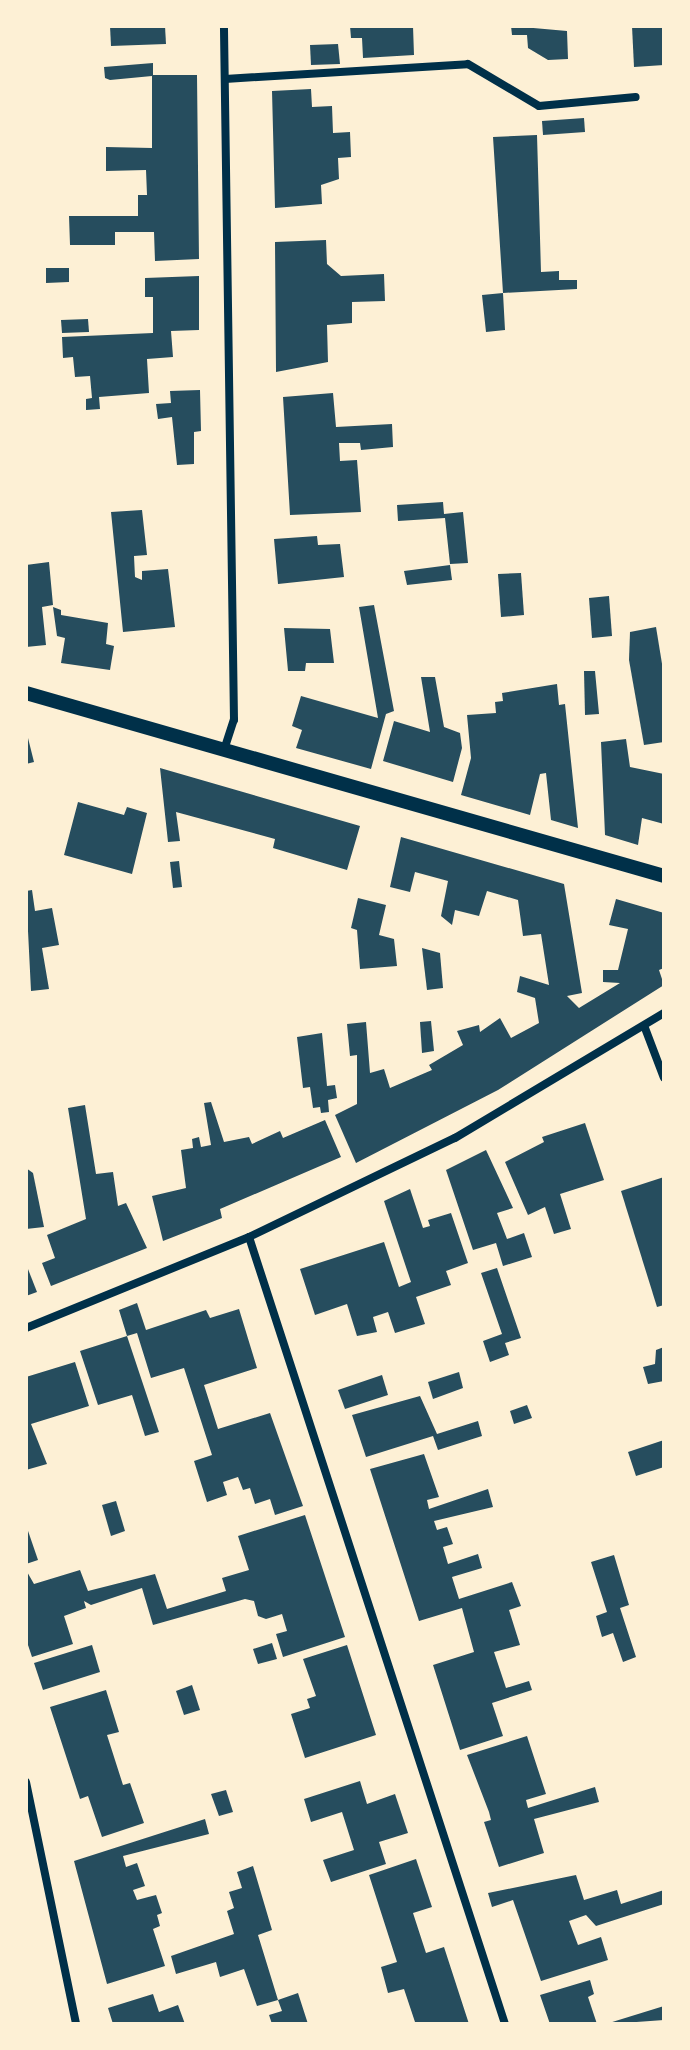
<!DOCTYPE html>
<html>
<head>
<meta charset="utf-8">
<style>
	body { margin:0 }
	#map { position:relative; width:690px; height:2050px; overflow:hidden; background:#fdf0d5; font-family:"Work Sans",sans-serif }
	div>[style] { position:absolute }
	.building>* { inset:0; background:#264d5e }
	.minor>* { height:8px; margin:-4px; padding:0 4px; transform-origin:4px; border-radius:4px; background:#003049 }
	.tertiary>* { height:14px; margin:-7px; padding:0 7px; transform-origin:7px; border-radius:7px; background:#003049 }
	span { translate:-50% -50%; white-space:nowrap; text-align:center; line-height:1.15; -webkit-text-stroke:6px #fdf0d5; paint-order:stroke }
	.frame { position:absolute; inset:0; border:28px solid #fdf0d5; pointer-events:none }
</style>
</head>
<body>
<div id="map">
	<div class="building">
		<i style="clip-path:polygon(110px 26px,165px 26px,166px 44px,111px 46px)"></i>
		<i style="clip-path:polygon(350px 26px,413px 26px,414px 55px,363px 58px,362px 38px,351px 38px)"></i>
		<i style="clip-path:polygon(511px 26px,567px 31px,568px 59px,548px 60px,528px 48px,527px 35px,512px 35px)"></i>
		<i style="clip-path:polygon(632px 26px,664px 26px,664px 65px,634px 67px)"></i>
		<i style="clip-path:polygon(338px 44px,340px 64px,311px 65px,310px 45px)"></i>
		<i style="clip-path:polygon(153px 63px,153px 75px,197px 75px,199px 259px,155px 261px,154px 232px,115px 232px,115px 245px,70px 245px,69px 216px,138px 216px,138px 195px,147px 195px,146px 170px,106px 171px,106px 147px,152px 148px,152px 76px,110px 80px,105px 78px,104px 67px)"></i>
		<i style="clip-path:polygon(311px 89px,312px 107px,332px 106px,333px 133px,350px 132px,351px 157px,338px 158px,339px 179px,321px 185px,322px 204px,275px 208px,272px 91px)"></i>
		<i style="clip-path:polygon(584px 118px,585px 132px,543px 135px,542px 121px)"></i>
		<i style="clip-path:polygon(537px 135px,541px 272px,559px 271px,559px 280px,577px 280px,577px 289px,503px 293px,505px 330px,486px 332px,482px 295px,503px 293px,493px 137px)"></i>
		<i style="clip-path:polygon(326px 240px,327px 264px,341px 276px,384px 274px,385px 301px,352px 302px,352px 323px,327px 325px,328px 362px,276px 372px,275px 242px)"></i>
		<i style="clip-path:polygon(46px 268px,69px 268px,69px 282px,46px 283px)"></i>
		<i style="clip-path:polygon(199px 276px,199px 330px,171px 331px,173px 357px,147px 359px,149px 393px,99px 397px,100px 409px,86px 410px,86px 399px,92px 398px,90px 376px,75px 377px,73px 357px,63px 358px,62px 337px,153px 333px,153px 297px,145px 297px,145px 278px)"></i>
		<i style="clip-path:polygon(88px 319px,89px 332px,62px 333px,61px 320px)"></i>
		<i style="clip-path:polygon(200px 390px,201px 431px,194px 432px,194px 464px,177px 465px,172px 417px,158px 419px,156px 404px,171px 403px,170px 391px)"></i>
		<i style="clip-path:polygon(333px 393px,336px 427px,392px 424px,393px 447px,361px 450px,360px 443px,339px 443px,340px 461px,357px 460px,361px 512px,290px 515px,283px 397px)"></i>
		<i style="clip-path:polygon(443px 502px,444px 514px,463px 512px,468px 563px,450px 564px,445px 518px,398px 521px,397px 505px)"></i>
		<i style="clip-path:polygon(142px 510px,147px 555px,134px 556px,135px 577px,142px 580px,142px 571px,168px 569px,175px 627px,123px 632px,111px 512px)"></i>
		<i style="clip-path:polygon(317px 536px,318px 545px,340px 544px,344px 577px,278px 584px,274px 539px)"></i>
		<i style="clip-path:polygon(49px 562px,53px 605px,42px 607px,46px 645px,26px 647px,26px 565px)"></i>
		<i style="clip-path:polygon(450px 565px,452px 580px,407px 585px,404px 571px)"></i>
		<i style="clip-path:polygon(521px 573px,524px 615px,501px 617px,498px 574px)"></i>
		<i style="clip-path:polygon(609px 596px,612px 636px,592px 638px,589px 598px)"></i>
		<i style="clip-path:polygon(374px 605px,394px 711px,386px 714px,371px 769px,296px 748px,302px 730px,292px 726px,301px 696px,378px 718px,359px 607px)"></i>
		<i style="clip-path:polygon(53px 607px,61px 610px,61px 615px,108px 623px,106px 644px,114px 646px,110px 670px,61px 663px,65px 638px,57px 636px)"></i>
		<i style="clip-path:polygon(656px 627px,664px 676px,664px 742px,644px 745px,629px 660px,630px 632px)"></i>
		<i style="clip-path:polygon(284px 628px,330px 629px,334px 663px,306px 663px,305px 671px,288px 671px)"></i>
		<i style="clip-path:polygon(584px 671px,595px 671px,599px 714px,585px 715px)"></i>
		<i style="clip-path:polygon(421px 677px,435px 677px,444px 727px,460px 733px,462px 748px,453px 782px,383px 761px,394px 721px,430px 732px)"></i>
		<i style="clip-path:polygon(557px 684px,559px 705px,565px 704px,578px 828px,551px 820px,546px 773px,540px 774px,530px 815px,461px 795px,471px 758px,467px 715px,496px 713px,495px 702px,503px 701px,502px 693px)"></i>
		<i style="clip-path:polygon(26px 730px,34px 762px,26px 764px)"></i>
		<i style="clip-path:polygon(626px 739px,630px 767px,664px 774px,664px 824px,642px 818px,638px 845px,605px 835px,601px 742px)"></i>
		<i style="clip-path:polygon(160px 768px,360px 826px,347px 870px,273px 848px,275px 839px,176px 812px,180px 841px,168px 842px)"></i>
		<i style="clip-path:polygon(78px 802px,124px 815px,127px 807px,147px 813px,132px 874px,64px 855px)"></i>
		<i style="clip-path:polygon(401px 837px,564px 884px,582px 993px,567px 996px,579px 1008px,620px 983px,603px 982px,603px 970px,618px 970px,628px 929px,609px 925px,616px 899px,664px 913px,664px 968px,659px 970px,664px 985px,498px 1090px,356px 1163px,335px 1115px,357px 1104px,357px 1055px,350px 1056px,347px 1024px,366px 1022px,370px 1073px,384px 1069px,390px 1088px,432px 1070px,429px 1065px,463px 1045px,457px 1031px,479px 1025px,480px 1032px,500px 1018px,511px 1038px,539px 1023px,535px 998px,517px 992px,520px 976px,549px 985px,541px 934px,523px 936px,518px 900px,487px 891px,479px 916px,455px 910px,452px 925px,441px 916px,448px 881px,415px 872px,410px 892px,390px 887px)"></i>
		<i style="clip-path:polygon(179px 861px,182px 887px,173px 888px,170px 862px)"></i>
		<i style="clip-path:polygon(32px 890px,35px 911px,52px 908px,59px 945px,42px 948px,49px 989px,31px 991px,26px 891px)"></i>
		<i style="clip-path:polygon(358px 898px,386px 905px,379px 935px,394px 939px,397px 966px,360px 969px,357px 930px,351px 928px)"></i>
		<i style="clip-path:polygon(422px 948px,440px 953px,443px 988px,427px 990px)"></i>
		<i style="clip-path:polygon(431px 1021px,434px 1051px,422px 1053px,420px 1022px)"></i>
		<i style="clip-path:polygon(322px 1033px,327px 1086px,335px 1085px,337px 1098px,328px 1100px,329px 1112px,321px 1113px,320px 1107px,313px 1108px,310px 1087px,303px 1088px,297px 1037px)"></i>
		<i style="clip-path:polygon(211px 1102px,224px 1142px,249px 1137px,252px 1144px,280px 1131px,283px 1138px,325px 1120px,341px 1157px,220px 1209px,222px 1218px,163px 1241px,152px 1196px,186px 1188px,181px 1150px,193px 1148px,192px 1139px,199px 1137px,201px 1147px,211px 1145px,204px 1103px)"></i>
		<i style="clip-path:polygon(85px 1105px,96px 1174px,113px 1172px,118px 1206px,126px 1203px,147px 1248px,51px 1286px,42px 1263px,55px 1258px,47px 1235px,86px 1219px,68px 1108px)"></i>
		<i style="clip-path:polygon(585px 1123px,604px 1180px,560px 1194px,571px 1229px,554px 1234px,545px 1207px,528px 1215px,505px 1162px,544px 1142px,542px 1137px)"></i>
		<i style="clip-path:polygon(486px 1150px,513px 1208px,497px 1213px,507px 1239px,524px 1233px,532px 1257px,503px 1266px,496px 1243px,473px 1250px,446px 1170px)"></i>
		<i style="clip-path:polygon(26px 1168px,33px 1173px,44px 1227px,26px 1229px)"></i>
		<i style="clip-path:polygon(664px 1177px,664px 1305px,657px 1307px,621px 1191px)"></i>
		<i style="clip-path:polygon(410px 1189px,423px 1228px,430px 1226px,428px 1220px,451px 1213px,468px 1263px,446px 1271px,451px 1285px,416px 1297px,425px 1324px,395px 1333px,388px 1312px,373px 1317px,377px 1332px,357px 1336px,347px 1304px,315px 1315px,300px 1269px,384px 1242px,399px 1287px,411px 1282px,384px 1201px)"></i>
		<i style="clip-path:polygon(26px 1264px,37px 1292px,26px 1296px)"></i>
		<i style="clip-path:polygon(497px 1268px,521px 1338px,505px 1343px,509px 1355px,490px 1362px,483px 1341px,502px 1334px,481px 1273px)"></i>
		<i style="clip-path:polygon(137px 1303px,146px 1330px,206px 1310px,210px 1318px,239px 1309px,257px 1368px,204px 1385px,218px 1429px,270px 1413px,303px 1506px,275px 1515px,270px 1499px,255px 1504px,250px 1488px,243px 1490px,238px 1477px,223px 1482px,227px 1495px,207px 1502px,194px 1461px,212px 1455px,184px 1368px,151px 1378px,137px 1333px,127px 1336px,119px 1310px)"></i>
		<i style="clip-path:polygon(127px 1336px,159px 1432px,145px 1436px,132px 1395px,98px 1405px,80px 1351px)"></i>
		<i style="clip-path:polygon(664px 1347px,664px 1381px,648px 1384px,643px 1367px,655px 1364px,656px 1350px)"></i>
		<i style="clip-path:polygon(75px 1362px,89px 1406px,31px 1424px,47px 1464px,26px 1470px,26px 1377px)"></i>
		<i style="clip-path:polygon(459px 1372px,463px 1388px,433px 1399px,428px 1382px)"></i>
		<i style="clip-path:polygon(382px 1375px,388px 1395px,345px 1409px,338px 1390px)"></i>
		<i style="clip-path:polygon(420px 1396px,437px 1434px,478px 1421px,482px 1436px,438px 1450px,433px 1436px,366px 1457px,352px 1415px)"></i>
		<i style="clip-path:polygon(527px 1405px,532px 1418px,514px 1424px,510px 1411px)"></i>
		<i style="clip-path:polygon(664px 1440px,664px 1467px,636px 1476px,628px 1452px)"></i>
		<i style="clip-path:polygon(424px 1454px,439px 1497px,427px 1500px,429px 1509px,488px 1489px,493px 1507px,434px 1521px,437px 1530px,447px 1527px,453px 1544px,443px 1547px,448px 1564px,478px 1554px,482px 1568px,452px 1577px,459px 1599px,512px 1582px,521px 1606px,509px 1610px,520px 1645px,494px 1652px,506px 1688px,529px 1681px,532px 1690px,492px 1703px,503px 1736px,460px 1750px,433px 1665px,474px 1652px,462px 1608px,419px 1621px,370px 1469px)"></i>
		<i style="clip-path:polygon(116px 1501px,125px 1531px,111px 1536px,102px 1505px)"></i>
		<i style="clip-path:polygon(305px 1515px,345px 1637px,283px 1657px,276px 1634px,287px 1631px,282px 1614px,266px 1619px,258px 1616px,254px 1601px,245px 1599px,153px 1625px,142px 1588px,91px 1605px,84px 1601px,86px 1608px,64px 1616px,73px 1644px,32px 1657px,26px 1639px,26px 1570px,34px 1584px,80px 1570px,88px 1591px,155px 1574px,167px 1609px,226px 1591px,222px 1578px,249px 1570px,238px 1536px)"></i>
		<i style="clip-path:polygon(26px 1525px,38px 1560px,26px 1564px)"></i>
		<i style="clip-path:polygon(614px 1555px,629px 1605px,620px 1608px,636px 1657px,623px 1662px,613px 1633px,602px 1637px,596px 1616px,607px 1612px,591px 1562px)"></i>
		<i style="clip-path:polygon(272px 1643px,277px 1659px,258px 1664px,253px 1649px)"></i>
		<i style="clip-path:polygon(92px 1645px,100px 1672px,43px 1690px,34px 1663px)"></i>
		<i style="clip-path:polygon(347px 1645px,376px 1735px,305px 1758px,291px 1714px,310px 1708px,307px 1699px,316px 1696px,303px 1659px)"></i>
		<i style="clip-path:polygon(192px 1685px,200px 1710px,184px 1715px,176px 1691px)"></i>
		<i style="clip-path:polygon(106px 1690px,119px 1732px,107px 1735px,123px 1785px,130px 1783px,144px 1823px,102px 1837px,88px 1796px,80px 1799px,50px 1707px)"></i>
		<i style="clip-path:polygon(527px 1736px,546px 1794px,526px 1800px,528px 1808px,595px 1787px,599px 1802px,534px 1819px,544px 1853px,499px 1867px,484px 1822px,491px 1820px,489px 1812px,467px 1755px)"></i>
		<i style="clip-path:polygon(360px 1781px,367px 1804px,395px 1794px,408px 1833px,379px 1842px,386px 1864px,331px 1882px,323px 1860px,354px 1850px,342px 1812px,311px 1822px,304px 1799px)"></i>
		<i style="clip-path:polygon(226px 1790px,233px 1812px,219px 1816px,211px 1794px)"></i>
		<i style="clip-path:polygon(205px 1819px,209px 1834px,123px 1856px,126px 1867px,137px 1863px,145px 1886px,133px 1890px,137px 1900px,156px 1895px,162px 1913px,157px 1915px,160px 1926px,153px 1929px,165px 1966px,107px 1984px,74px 1861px)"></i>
		<i style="clip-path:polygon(416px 1859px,432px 1907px,413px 1913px,426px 1953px,444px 1947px,469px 2024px,410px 2024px,415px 2022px,404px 1989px,388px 1993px,381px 1967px,397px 1962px,369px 1875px)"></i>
		<i style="clip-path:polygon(253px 1866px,272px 1930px,258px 1935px,278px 2000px,257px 2006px,244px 1969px,220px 1977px,216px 1962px,176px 1974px,171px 1956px,234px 1934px,227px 1911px,234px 1908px,229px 1892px,242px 1888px,237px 1872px)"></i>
		<i style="clip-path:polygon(576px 1875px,584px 1900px,617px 1890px,621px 1904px,664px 1890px,664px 1904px,596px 1926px,586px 1915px,569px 1921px,578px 1945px,601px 1937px,608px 1960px,541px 1981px,513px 1900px,492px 1907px,488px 1893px)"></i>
		<i style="clip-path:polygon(590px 1980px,594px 1994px,588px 1997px,597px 2024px,550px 2024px,540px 1995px)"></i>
		<i style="clip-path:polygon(298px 1993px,308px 2024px,272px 2024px,269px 2015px,282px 2011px,278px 2000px)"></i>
		<i style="clip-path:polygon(153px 1994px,159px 2012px,178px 2005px,185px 2024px,113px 2024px,108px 2008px)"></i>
		<i style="clip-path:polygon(664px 2006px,664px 2020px,609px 2024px,609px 2023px)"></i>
	</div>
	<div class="minor">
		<i style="left:225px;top:79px;width:243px;rotate:-3.5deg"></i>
		<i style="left:468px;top:64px;width:82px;rotate:30.6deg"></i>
		<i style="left:539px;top:106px;width:97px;rotate:-5.3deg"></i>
		<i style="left:224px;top:750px;width:32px;rotate:-72deg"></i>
		<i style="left:234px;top:720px;width:694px;rotate:-90.83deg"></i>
		<i style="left:645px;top:1028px;width:53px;rotate:69.2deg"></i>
		<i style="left:249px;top:1237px;width:828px;rotate:71.98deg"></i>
		<i style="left:26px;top:1328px;width:241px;rotate:-22.2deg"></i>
		<i style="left:249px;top:1237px;width:229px;rotate:-25.7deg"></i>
		<i style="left:455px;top:1138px;width:244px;rotate:-30.9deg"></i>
		<i style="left:26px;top:1782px;width:247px;rotate:78.3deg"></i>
	</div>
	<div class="tertiary">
		<i style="left:26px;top:693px;width:664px;rotate:16deg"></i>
	</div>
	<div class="frame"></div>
</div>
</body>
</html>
